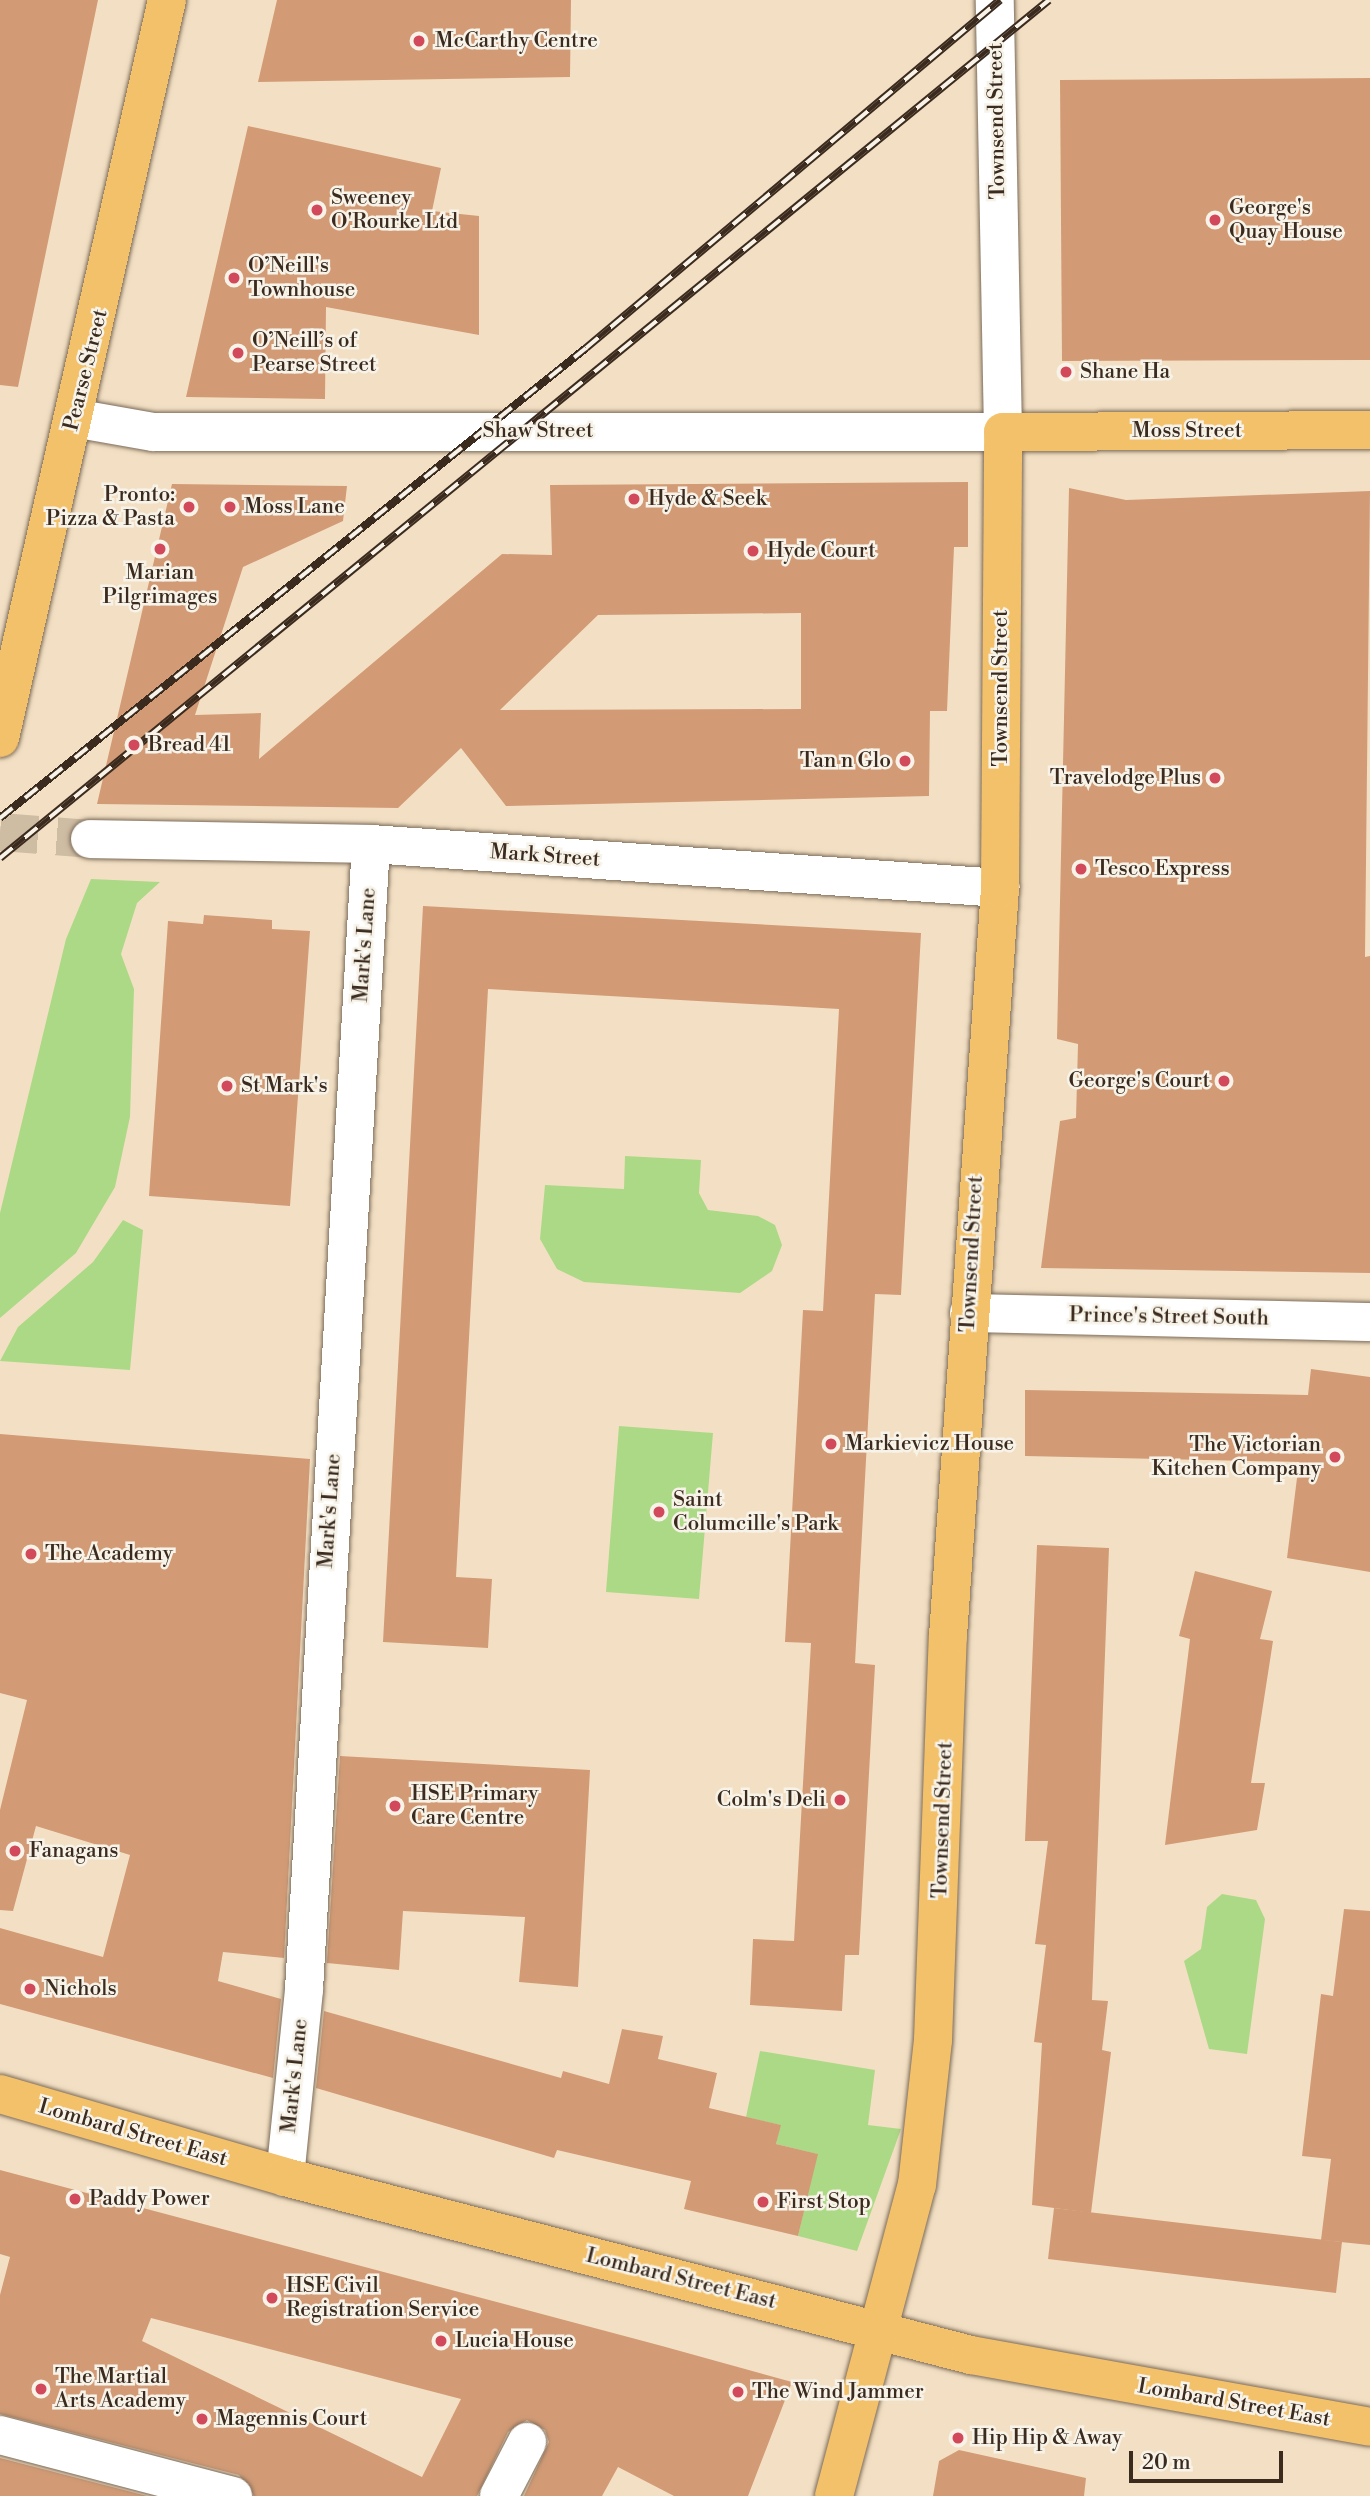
<!DOCTYPE html>
<html>
<head>
<meta charset="utf-8">
<style>
	body { margin:0 }
	#map { position:relative; width:1370px; height:2496px; overflow:hidden; background:#f3e0c4; font-family:"Libre Bodoni",serif }
	div>[style] { position:absolute }
	.green>* { inset:0; background:#acd986 }
	.building>* { inset:0; background:#d29b76 }
	.minor-tunnel>* { height:38px; margin-top:-19px; transform-origin:0; background:repeating-linear-gradient(90deg,#cebca3 0 38px,transparent 0 57px) }
	.roads { filter:drop-shadow(0 0 2px #7b6a58) drop-shadow(0 0 2px #7b6a58) }
	.minor>* { height:38px; margin:-19px; padding:0 19px; transform-origin:19px; border-radius:19px; background:#fff }
	.major>* { height:38px; margin:-19px; padding:0 19px; transform-origin:19px; border-radius:19px; background:#f4c16b }
	.rail>* { height:8px; margin-top:-4px; transform-origin:0; background:repeating-linear-gradient(90deg,#f7f3e8 0 16px,#3b2a1e 0 32px); box-sizing:border-box; border-block:2px solid #3b2a1e }
	.dots>* { width:19px; height:19px; translate:-50% -50%; box-sizing:border-box; border:4px solid #f7f3e8; border-radius:50% }
	span { translate:-50% -50%; white-space:nowrap; text-align:center; line-height:1.15; -webkit-text-stroke:5px #f7f3e8; paint-order:stroke }
	.poi-label { font-size:21px; color:#3b2a1e }
	.left { translate:0 -50%; text-align:left }
	.right { translate:-100% -50%; text-align:right }
	.street-label { font-size:21px; color:#3b2a1e }
	.scale { position:absolute; left:1129px; top:2451px; width:154px; height:32px; box-sizing:border-box; border:4px solid #3b2a1e; border-top:0; padding-left:9px; font-size:21px; line-height:24px; white-space:nowrap; color:#3b2a1e; -webkit-text-stroke:5px #f7f3e8; paint-order:stroke }
</style>
</head>
<body>
<div id="map">
	<div class="green">
		<i style="clip-path:polygon(91px 879px,160px 882px,137px 903px,121px 954px,134px 989px,130px 1117px,115px 1187px,76px 1253px,0 1318px,0 1213px,66px 939px)"></i>
		<i style="clip-path:polygon(625px 1156px,701px 1160px,699px 1193px,708px 1210px,758px 1216px,775px 1225px,782px 1245px,772px 1271px,740px 1293px,584px 1282px,557px 1269px,540px 1239px,545px 1185px,624px 1189px)"></i>
		<i style="clip-path:polygon(123px 1220px,143px 1230px,130px 1370px,0 1361px,18px 1327px,93px 1262px)"></i>
		<i style="clip-path:polygon(619px 1426px,713px 1433px,699px 1599px,606px 1592px)"></i>
		<i style="clip-path:polygon(1222px 1894px,1256px 1900px,1265px 1919px,1247px 2054px,1209px 2049px,1184px 1961px,1201px 1949px,1207px 1907px)"></i>
		<i style="clip-path:polygon(760px 2051px,875px 2070px,868px 2125px,901px 2129px,857px 2251px,798px 2236px,817px 2154px,776px 2144px,780px 2125px,746px 2117px)"></i>
	</div>
	<div class="building">
		<i style="clip-path:polygon(0 0,98px 0,18px 387px,0 385px)"></i>
		<i style="clip-path:polygon(277px 0,571px 0,570px 77px,258px 82px)"></i>
		<i style="clip-path:polygon(1370px 78px,1370px 360px,1062px 361px,1060px 80px)"></i>
		<i style="clip-path:polygon(248px 126px,441px 168px,432px 211px,479px 216px,479px 335px,326px 307px,325px 399px,186px 397px)"></i>
		<i style="clip-path:polygon(evenodd,968px 482px,968px 547px,954px 547px,947px 711px,930px 711px,929px 796px,506px 806px,461px 748px,398px 808px,97px 804px,172px 484px,347px 486px,343px 521px,243px 567px,195px 715px,261px 713px,259px 759px,502px 554px,552px 555px,550px 485px,968px 482px,801px 613px,801px 709px,500px 710px,598px 615px,801px 613px)"></i>
		<i style="clip-path:polygon(1069px 488px,1126px 500px,1370px 491px,1365px 957px,1370px 956px,1370px 1273px,1041px 1268px,1060px 1121px,1076px 1118px,1078px 1044px,1057px 1039px)"></i>
		<i style="clip-path:polygon(423px 906px,921px 933px,901px 1295px,875px 1294px,855px 1663px,875px 1665px,859px 1955px,845px 1955px,842px 2011px,750px 2005px,753px 1939px,794px 1941px,811px 1643px,785px 1642px,803px 1310px,823px 1311px,839px 1009px,488px 989px,456px 1577px,492px 1579px,488px 1648px,383px 1642px)"></i>
		<i style="clip-path:polygon(204px 915px,272px 920px,272px 929px,310px 931px,290px 1206px,149px 1196px,168px 921px,203px 924px)"></i>
		<i style="clip-path:polygon(1311px 1369px,1370px 1377px,1370px 1572px,1287px 1558px,1299px 1462px,1025px 1456px,1025px 1390px,1308px 1395px)"></i>
		<i style="clip-path:polygon(0 1434px,310px 1459px,284px 1958px,223px 1952px,218px 1981px,281px 1999px,273px 2078px,0 2004px,0 1928px,103px 1957px,130px 1855px,36px 1826px,13px 1911px,0 1910px,0 1810px,27px 1700px,0 1693px)"></i>
		<i style="clip-path:polygon(1037px 1545px,1109px 1548px,1092px 2000px,1108px 2001px,1102px 2050px,1111px 2052px,1091px 2213px,1032px 2205px,1042px 2043px,1034px 2042px,1046px 1945px,1035px 1944px,1048px 1841px,1025px 1841px)"></i>
		<i style="clip-path:polygon(1195px 1571px,1272px 1591px,1260px 1639px,1273px 1641px,1251px 1783px,1265px 1783px,1257px 1830px,1165px 1845px,1190px 1639px,1179px 1636px)"></i>
		<i style="clip-path:polygon(340px 1756px,590px 1770px,578px 1987px,519px 1982px,525px 1917px,403px 1911px,399px 1970px,327px 1963px)"></i>
		<i style="clip-path:polygon(1344px 1909px,1370px 1911px,1370px 2245px,1321px 2240px,1331px 2159px,1302px 2156px,1321px 1994px,1333px 1996px)"></i>
		<i style="clip-path:polygon(324px 2011px,561px 2078px,563px 2071px,609px 2084px,622px 2029px,663px 2036px,658px 2059px,717px 2073px,709px 2108px,781px 2125px,776px 2144px,818px 2154px,798px 2236px,684px 2209px,691px 2181px,557px 2150px,554px 2158px,316px 2088px)"></i>
		<i style="clip-path:polygon(evenodd,0 2170px,662px 2346px,792px 2382px,748px 2496px,674px 2496px,618px 2467px,602px 2496px,524px 2496px,549px 2442px,545px 2430px,527px 2420px,508px 2432px,477px 2496px,254px 2496px,239px 2475px,0 2414px,0 2295px,10px 2257px,0 2254px,0 2170px,151px 2318px,461px 2399px,422px 2477px,142px 2341px,151px 2318px)"></i>
		<i style="clip-path:polygon(1054px 2208px,1342px 2242px,1336px 2293px,1048px 2259px)"></i>
		<i style="clip-path:polygon(959px 2450px,1086px 2478px,1084px 2496px,933px 2496px,939px 2461px)"></i>
		<i style="clip-path:polygon(0 2458px,147px 2496px,0 2496px)"></i>
	</div>
	<div class="minor-tunnel">
		<i style="left:0;top:832px;width:90px;rotate:4.4deg"></i>
	</div>
	<div class="roads">
		<div class="minor">
			<i style="left:74px;top:418px;width:80px;rotate:10deg"></i>
			<i style="left:153px;top:432px;width:850px"></i>
			<i style="left:1003px;top:432px;width:432px;rotate:-91.1deg"></i>
			<i style="left:90px;top:839px;width:281px;rotate:1deg"></i>
			<i style="left:371px;top:844px;width:631px;rotate:4deg"></i>
			<i style="left:969px;top:1313px;width:401px;rotate:1.3deg"></i>
			<i style="left:285px;top:2177px;width:189px;rotate:-84.2deg"></i>
			<i style="left:304px;top:1989px;width:1147px;rotate:-86.65deg"></i>
			<i style="left:0;top:2435px;width:241px;rotate:14.7deg"></i>
			<i style="left:499px;top:2496px;width:61px;rotate:-62.6deg"></i>
		</div>
		<div class="major">
			<i style="left:0;top:738px;width:757px;rotate:-77.25deg"></i>
			<i style="left:0;top:2094px;width:297px;rotate:16.2deg"></i>
			<i style="left:285px;top:2177px;width:709px;rotate:14.55deg"></i>
			<i style="left:971px;top:2355px;width:405px;rotate:10.2deg"></i>
			<i style="left:834px;top:2496px;width:322px;rotate:-75.1deg"></i>
			<i style="left:917px;top:2185px;width:146px;rotate:-83.7deg"></i>
			<i style="left:933px;top:2040px;width:404px;rotate:-87.9deg"></i>
			<i style="left:948px;top:1636px;width:750px;rotate:-86.02deg"></i>
			<i style="left:1000px;top:888px;width:456px;rotate:-89.6deg"></i>
			<i style="left:1003px;top:432px;width:367px;rotate:-0.3deg"></i>
		</div>
	</div>
	<div class="rail">
		<i style="left:0;top:818px;width:751px;rotate:-38.73deg"></i>
		<i style="left:586px;top:348px;width:541px;rotate:-40.05deg"></i>
		<i style="left:0;top:858px;width:1355px;rotate:-39.28deg"></i>
	</div>
	<div class="dots">
		<i style="left:419px;top:41px;background:#d1495b"></i>
		<i style="left:317px;top:210px;background:#d1495b"></i>
		<i style="left:1215px;top:220px;background:#d1495b"></i>
		<i style="left:234px;top:278px;background:#d1495b"></i>
		<i style="left:238px;top:353px;background:#d1495b"></i>
		<i style="left:1066px;top:372px;background:#d1495b"></i>
		<i style="left:634px;top:499px;background:#d1495b"></i>
		<i style="left:189px;top:507px;background:#d1495b"></i>
		<i style="left:230px;top:507px;background:#d1495b"></i>
		<i style="left:160px;top:549px;background:#d1495b"></i>
		<i style="left:753px;top:551px;background:#d1495b"></i>
		<i style="left:134px;top:745px;background:#d1495b"></i>
		<i style="left:905px;top:761px;background:#d1495b"></i>
		<i style="left:1215px;top:778px;background:#d1495b"></i>
		<i style="left:1081px;top:869px;background:#d1495b"></i>
		<i style="left:1224px;top:1081px;background:#d1495b"></i>
		<i style="left:227px;top:1086px;background:#d1495b"></i>
		<i style="left:831px;top:1444px;background:#d1495b"></i>
		<i style="left:1335px;top:1457px;background:#d1495b"></i>
		<i style="left:659px;top:1512px;background:#d1495b"></i>
		<i style="left:31px;top:1554px;background:#d1495b"></i>
		<i style="left:840px;top:1800px;background:#d1495b"></i>
		<i style="left:395px;top:1806px;background:#d1495b"></i>
		<i style="left:15px;top:1851px;background:#d1495b"></i>
		<i style="left:30px;top:1989px;background:#d1495b"></i>
		<i style="left:75px;top:2199px;background:#d1495b"></i>
		<i style="left:763px;top:2202px;background:#d1495b"></i>
		<i style="left:272px;top:2298px;background:#d1495b"></i>
		<i style="left:441px;top:2341px;background:#d1495b"></i>
		<i style="left:41px;top:2389px;background:#d1495b"></i>
		<i style="left:738px;top:2392px;background:#d1495b"></i>
		<i style="left:202px;top:2419px;background:#d1495b"></i>
		<i style="left:958px;top:2438px;background:#d1495b"></i>
	</div>
	<div class="poi-label">
		<span class="left" style="left:435px;top:41px">McCarthy Centre</span>
		<span class="left" style="left:331px;top:210px">Sweeney<br>O'Rourke Ltd</span>
		<span class="left" style="left:1229px;top:220px">George's<br>Quay House</span>
		<span class="left" style="left:248px;top:278px">O’Neill's<br>Townhouse</span>
		<span class="left" style="left:252px;top:353px">O’Neill’s of<br>Pearse Street</span>
		<span class="left" style="left:1080px;top:372px">Shane Ha</span>
		<span class="right" style="left:175px;top:507px">Pronto:<br>Pizza &amp; Pasta</span>
		<span class="left" style="left:648px;top:499px">Hyde &amp; Seek</span>
		<span class="left" style="left:244px;top:507px">Moss Lane</span>
		<span class="left" style="left:767px;top:551px">Hyde Court</span>
		<span style="left:160px;top:585px">Marian<br>Pilgrimages</span>
		<span class="left" style="left:148px;top:745px">Bread 41</span>
		<span class="right" style="left:891px;top:761px">Tan n Glo</span>
		<span class="right" style="left:1201px;top:778px">Travelodge Plus</span>
		<span class="left" style="left:1095px;top:869px">Tesco Express</span>
		<span class="right" style="left:1210px;top:1081px">George's Court</span>
		<span class="left" style="left:241px;top:1086px">St Mark's</span>
		<span class="left" style="left:845px;top:1444px">Markievicz House</span>
		<span class="right" style="left:1321px;top:1457px">The Victorian<br>Kitchen Company</span>
		<span class="left" style="left:673px;top:1512px">Saint<br>Columcille's Park</span>
		<span class="left" style="left:45px;top:1554px">The Academy</span>
		<span class="left" style="left:411px;top:1806px">HSE Primary<br>Care Centre</span>
		<span class="right" style="left:826px;top:1800px">Colm's Deli</span>
		<span class="left" style="left:29px;top:1851px">Fanagans</span>
		<span class="left" style="left:44px;top:1989px">Nichols</span>
		<span class="left" style="left:89px;top:2199px">Paddy Power</span>
		<span class="left" style="left:777px;top:2202px">First Stop</span>
		<span class="left" style="left:286px;top:2298px">HSE Civil<br>Registration Service</span>
		<span class="left" style="left:455px;top:2341px">Lucia House</span>
		<span class="left" style="left:55px;top:2389px">The Martial<br>Arts Academy</span>
		<span class="left" style="left:752px;top:2392px">The Wind Jammer</span>
		<span class="left" style="left:216px;top:2419px">Magennis Court</span>
		<span class="left" style="left:972px;top:2438px">Hip Hip &amp; Away</span>
	</div>
	<div class="street-label">
		<span style="left:997px;top:121px;rotate:-91deg">Townsend Street</span>
		<span style="left:86px;top:370px;rotate:-76deg">Pearse Street</span>
		<span style="left:538px;top:431px">Shaw Street</span>
		<span style="left:1187px;top:431px">Moss Street</span>
		<span style="left:1001px;top:688px;rotate:-90deg">Townsend Street</span>
		<span style="left:545px;top:856px;rotate:4deg">Mark Street</span>
		<span style="left:365px;top:945px;rotate:-86deg">Mark's Lane</span>
		<span style="left:972px;top:1254px;rotate:-87deg">Townsend Street</span>
		<span style="left:1169px;top:1317px;rotate:1deg">Prince's Street South</span>
		<span style="left:330px;top:1511px;rotate:-86deg">Mark's Lane</span>
		<span style="left:943px;top:1820px;rotate:-88deg">Townsend Street</span>
		<span style="left:295px;top:2076px;rotate:-84deg">Mark's Lane</span>
		<span style="left:133px;top:2133px;rotate:16deg">Lombard Street East</span>
		<span style="left:681px;top:2279px;rotate:14deg">Lombard Street East</span>
		<span style="left:1234px;top:2403px;rotate:10deg">Lombard Street East</span>
	</div>
	<div class="scale">20 m</div>
</div>
</body>
</html>
